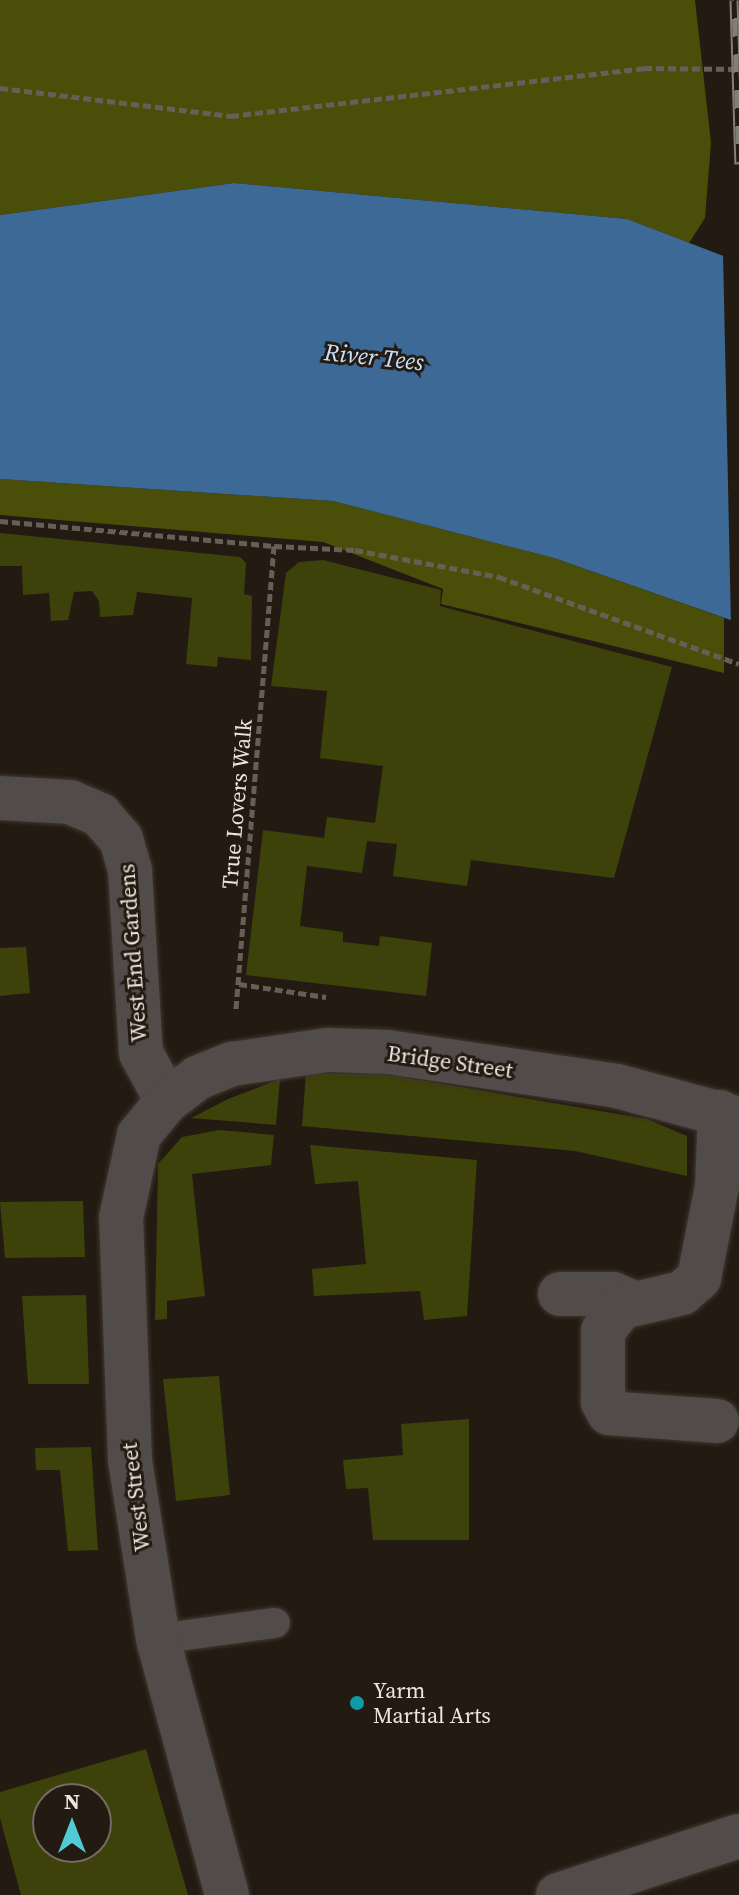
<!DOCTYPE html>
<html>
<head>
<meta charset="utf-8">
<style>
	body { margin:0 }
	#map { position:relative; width:739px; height:1895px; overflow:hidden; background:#231a12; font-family:"Source Serif 4",serif }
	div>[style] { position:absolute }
	.green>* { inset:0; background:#3c420a }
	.forest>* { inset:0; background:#494f09 }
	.water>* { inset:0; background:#3c6996 }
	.pier>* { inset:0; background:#231a12 }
	.path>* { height:5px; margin-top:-2.5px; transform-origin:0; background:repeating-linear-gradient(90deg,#665e57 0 8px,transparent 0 12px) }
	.roads { filter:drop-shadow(0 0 2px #3f362f) drop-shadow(0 0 2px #3f362f) }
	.lane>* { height:30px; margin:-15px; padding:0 15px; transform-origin:15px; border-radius:15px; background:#514b49 }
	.street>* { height:44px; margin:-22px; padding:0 22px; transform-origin:22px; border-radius:22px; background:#514b49 }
	.rail>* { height:9px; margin-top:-4.5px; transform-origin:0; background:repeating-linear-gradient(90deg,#231a12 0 18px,#857d77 0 36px); box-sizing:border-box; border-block:2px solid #857d77 }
	.dots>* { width:22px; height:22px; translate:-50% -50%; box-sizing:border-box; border:4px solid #231a12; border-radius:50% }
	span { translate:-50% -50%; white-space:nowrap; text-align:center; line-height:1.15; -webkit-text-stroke:6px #231a12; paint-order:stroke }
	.street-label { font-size:22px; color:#ebe4df }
	.poi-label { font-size:22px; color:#ebe4df }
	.left { translate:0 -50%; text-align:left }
	.water-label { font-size:24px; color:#c9e3ff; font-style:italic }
	.north { position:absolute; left:32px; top:1783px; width:80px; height:80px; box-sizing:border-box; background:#231a12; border:2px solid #736b64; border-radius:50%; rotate:0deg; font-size:22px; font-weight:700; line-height:32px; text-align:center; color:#ebe4df }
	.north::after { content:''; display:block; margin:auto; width:28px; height:36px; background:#52cbd7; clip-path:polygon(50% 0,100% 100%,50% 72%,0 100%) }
</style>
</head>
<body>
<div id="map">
	<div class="green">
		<i style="clip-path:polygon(0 533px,240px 557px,246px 563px,244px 594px,252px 596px,251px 660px,218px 657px,217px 667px,186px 664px,192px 598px,137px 592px,133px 615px,100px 617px,99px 601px,92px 591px,74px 592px,68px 620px,51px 621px,49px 593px,23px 595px,22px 566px,0 566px)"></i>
		<i style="clip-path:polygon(323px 560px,441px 590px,440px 606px,672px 667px,614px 878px,471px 860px,467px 886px,393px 876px,397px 844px,367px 841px,362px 873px,307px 866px,300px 926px,343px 932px,343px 942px,379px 946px,380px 936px,432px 943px,426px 996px,246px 975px,263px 830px,324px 838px,327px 817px,375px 823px,383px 766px,320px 758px,327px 691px,271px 686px,286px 573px,299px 562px)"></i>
		<i style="clip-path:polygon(26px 947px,30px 993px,0 996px,0 948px)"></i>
		<i style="clip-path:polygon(306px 1073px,384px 1074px,647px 1119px,687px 1136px,687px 1176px,575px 1151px,302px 1126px)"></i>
		<i style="clip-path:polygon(280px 1079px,276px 1125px,191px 1118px,228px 1099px)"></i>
		<i style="clip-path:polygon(219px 1130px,274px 1135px,271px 1165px,192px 1174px,205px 1296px,167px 1301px,167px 1319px,155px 1320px,158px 1164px,182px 1137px)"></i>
		<i style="clip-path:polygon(310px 1145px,477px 1160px,467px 1316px,424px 1320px,420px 1291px,314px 1296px,312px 1269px,366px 1264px,358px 1181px,315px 1184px)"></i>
		<i style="clip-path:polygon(83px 1201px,85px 1257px,5px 1258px,0 1202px)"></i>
		<i style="clip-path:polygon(86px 1295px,89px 1384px,28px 1384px,22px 1296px)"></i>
		<i style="clip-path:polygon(219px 1376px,230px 1495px,176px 1501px,163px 1379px)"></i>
		<i style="clip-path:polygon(469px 1419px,469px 1540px,373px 1540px,368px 1488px,346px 1489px,343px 1460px,403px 1455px,401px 1424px)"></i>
		<i style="clip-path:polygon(91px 1447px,98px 1550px,68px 1551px,60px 1470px,36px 1470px,35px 1448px)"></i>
		<i style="clip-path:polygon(evenodd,146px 1749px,188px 1895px,21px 1895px,0 1818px,0 1792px,146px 1749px,48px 1799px,96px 1799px,96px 1847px,48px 1847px,48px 1799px)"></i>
	</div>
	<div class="forest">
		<i style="clip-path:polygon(0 0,695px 0,711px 143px,705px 218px,689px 243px,627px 219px,234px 183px,0 215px)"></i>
		<i style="clip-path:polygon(0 479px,333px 501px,554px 558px,724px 618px,724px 673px,441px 604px,443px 589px,323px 542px,0 515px)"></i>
	</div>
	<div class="water">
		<i style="clip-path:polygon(234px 183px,627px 219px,739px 262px,739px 623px,554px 558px,333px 501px,0 479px,0 215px)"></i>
	</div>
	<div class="pier">
		<i style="clip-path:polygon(723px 252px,739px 258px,739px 627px,731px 624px)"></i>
	</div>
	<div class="path">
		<i style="left:0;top:88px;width:233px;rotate:6.9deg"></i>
		<i style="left:231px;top:116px;width:416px;rotate:-6.6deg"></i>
		<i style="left:644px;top:68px;width:95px;rotate:0.6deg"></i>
		<i style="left:0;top:521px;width:275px;rotate:5.2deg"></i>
		<i style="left:274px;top:546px;width:468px;rotate:94.7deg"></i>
		<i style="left:274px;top:546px;width:81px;rotate:2.8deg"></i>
		<i style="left:355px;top:550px;width:147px;rotate:10.6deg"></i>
		<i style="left:499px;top:577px;width:255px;rotate:19.9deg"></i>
		<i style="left:239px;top:984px;width:88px;rotate:8.5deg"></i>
	</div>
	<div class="roads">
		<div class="lane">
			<i style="left:158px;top:1639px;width:118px;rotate:-7.8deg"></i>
		</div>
		<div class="street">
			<i style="left:0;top:798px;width:70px;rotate:3.3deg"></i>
			<i style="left:70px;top:802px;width:33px;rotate:23deg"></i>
			<i style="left:100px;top:815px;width:32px;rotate:49deg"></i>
			<i style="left:121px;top:839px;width:32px;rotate:74deg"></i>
			<i style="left:130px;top:870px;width:183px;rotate:86.6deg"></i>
			<i style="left:141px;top:1053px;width:55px;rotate:61.6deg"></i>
			<i style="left:560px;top:1294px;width:53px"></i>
			<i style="left:613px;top:1294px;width:22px;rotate:24deg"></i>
			<i style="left:717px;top:1421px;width:108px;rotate:-175.8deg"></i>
			<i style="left:609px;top:1413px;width:13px;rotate:-119deg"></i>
			<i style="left:603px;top:1402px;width:71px;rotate:-90deg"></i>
			<i style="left:603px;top:1331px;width:31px;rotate:-52deg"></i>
			<i style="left:622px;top:1307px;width:62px;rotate:-13.1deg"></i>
			<i style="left:682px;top:1293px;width:23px;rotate:-41deg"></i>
			<i style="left:699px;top:1278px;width:94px;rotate:-78.9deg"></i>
			<i style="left:717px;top:1186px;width:74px;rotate:-87.7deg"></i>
			<i style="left:227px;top:1895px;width:265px;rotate:-105.1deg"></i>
			<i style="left:158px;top:1639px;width:181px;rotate:-98.9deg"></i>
			<i style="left:130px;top:1460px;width:242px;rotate:-92.1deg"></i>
			<i style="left:121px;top:1218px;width:85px;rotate:-77.8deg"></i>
			<i style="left:139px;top:1135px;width:44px;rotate:-50.5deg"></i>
			<i style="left:167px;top:1101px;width:38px;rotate:-37deg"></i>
			<i style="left:197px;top:1078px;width:38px;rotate:-22deg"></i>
			<i style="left:232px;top:1064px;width:96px;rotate:-8.4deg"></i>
			<i style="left:327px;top:1050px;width:61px;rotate:1.9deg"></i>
			<i style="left:388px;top:1052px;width:232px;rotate:8.4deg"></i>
			<i style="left:617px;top:1086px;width:126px;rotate:15.1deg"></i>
			<i style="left:558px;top:1895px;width:190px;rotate:-18.1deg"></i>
		</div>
	</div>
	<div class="rail">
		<i style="left:734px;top:0;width:164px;rotate:88.3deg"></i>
	</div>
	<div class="dots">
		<i style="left:357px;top:1703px;background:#0f9aa8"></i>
	</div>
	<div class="street-label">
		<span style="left:237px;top:804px;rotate:-85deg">True Lovers Walk</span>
		<span style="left:133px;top:953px;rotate:-94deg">West End Gardens</span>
		<span style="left:450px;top:1062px;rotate:8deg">Bridge Street</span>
		<span style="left:136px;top:1497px;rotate:-97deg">West Street</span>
	</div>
	<div class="poi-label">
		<span class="left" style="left:373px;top:1703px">Yarm<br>Martial Arts</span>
	</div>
	<div class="water-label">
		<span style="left:374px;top:357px;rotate:6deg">River Tees</span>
	</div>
	<div class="north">N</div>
</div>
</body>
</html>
